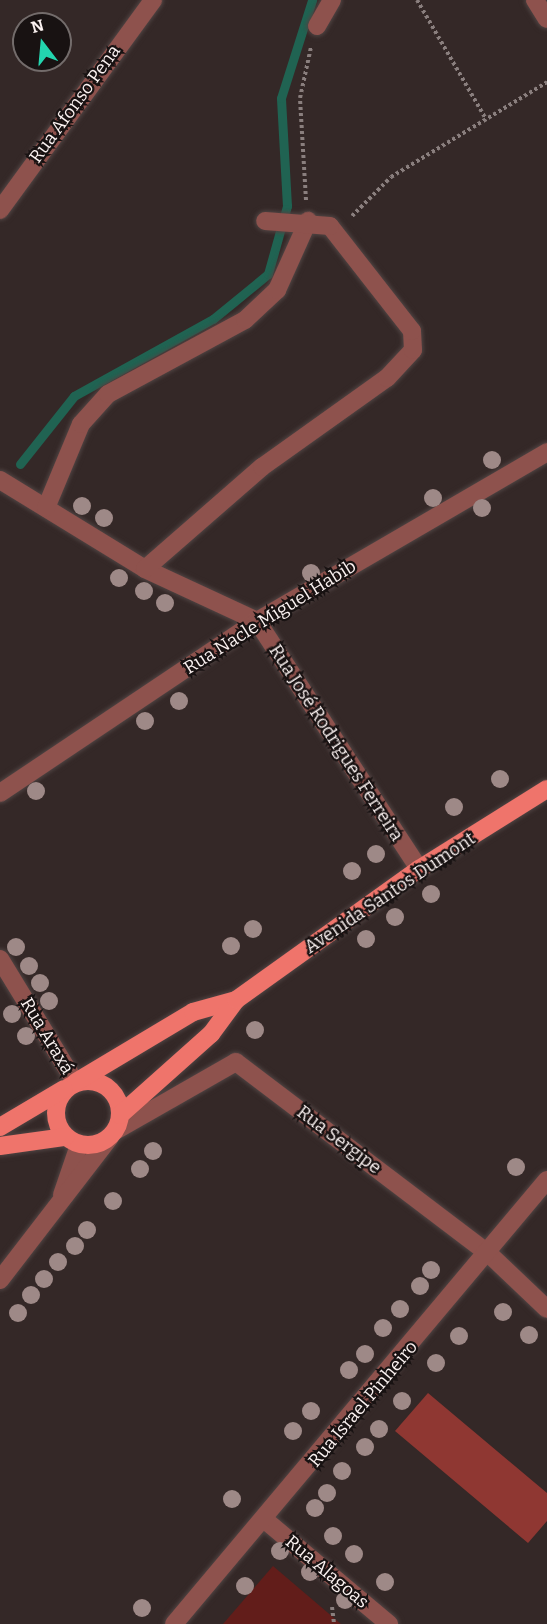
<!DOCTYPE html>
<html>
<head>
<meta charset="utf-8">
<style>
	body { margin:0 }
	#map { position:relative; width:547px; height:1624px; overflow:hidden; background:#342827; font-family:Bitter,serif }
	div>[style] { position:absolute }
	.green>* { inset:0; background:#621d1a }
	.stream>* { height:9px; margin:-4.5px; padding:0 4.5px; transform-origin:4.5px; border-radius:4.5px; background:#206352 }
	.building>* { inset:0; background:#8f3732 }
	.path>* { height:4px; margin-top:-2px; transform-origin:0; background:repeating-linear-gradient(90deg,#8a7f7e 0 3px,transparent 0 6px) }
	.roads { filter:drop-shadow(0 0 2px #504443) drop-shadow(0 0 2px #504443) }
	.minor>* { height:18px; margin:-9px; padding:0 9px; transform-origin:9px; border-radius:9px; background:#8e524d }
	.major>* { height:18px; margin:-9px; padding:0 9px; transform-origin:9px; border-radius:9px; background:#ef746b }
	.major>.ring { margin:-9px; padding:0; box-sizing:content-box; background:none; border:18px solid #ef746b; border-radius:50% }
	.trees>* { width:18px; height:18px; margin:-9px; border-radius:50%; background:#9e8987 }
	span { translate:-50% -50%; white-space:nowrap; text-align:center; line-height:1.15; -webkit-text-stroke:4.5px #181212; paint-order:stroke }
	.street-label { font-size:18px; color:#fbf2f1 }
	.north { position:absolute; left:12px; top:12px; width:60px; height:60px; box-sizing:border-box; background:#181212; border:2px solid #736c6b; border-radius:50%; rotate:344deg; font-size:16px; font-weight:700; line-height:24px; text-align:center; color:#fbf2f1 }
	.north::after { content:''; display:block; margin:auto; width:21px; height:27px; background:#23d5af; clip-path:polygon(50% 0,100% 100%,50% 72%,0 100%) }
</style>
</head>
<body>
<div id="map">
	<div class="green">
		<i style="clip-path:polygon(273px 1566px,341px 1624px,223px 1624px)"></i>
	</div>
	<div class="stream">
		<i style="left:20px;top:464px;width:87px;rotate:-51.5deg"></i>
		<i style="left:74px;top:396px;width:159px;rotate:-29deg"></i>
		<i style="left:213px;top:319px;width:71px;rotate:-39.3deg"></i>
		<i style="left:268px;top:274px;width:71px;rotate:-74.4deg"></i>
		<i style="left:287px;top:206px;width:108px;rotate:-93.2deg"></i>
		<i style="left:281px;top:98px;width:103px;rotate:-72.4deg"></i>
	</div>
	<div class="building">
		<i style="clip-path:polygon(428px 1393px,547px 1493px,547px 1521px,528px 1543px,395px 1431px)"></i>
	</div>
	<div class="path">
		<i style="left:417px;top:0;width:138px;rotate:59.9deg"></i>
		<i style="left:306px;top:200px;width:102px;rotate:-93.4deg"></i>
		<i style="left:300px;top:98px;width:52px;rotate:-77.8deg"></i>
		<i style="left:352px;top:216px;width:55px;rotate:-45deg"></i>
		<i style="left:391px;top:177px;width:183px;rotate:-31.3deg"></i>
		<i style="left:332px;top:1607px;width:17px;rotate:83deg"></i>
	</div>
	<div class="roads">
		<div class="minor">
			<i style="left:535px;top:0;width:22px;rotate:58deg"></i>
			<i style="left:317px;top:26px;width:30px;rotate:-60deg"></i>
			<i style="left:0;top:210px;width:260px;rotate:-53.9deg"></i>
			<i style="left:0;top:480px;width:170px;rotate:31.5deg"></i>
			<i style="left:145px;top:569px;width:123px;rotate:24.9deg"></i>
			<i style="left:257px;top:621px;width:296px;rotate:56.8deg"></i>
			<i style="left:46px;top:508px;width:91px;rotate:-67.4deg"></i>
			<i style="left:81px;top:424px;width:40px;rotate:-48deg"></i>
			<i style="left:108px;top:394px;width:156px;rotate:-28.4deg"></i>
			<i style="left:245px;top:320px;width:44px;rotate:-43.2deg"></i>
			<i style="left:277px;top:290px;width:76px;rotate:-65.8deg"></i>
			<i style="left:145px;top:569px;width:155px;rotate:-41.1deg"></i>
			<i style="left:262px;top:467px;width:153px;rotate:-35.5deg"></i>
			<i style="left:387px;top:378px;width:38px;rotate:-47deg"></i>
			<i style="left:413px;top:350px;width:19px;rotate:-93deg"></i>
			<i style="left:412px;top:331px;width:133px;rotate:-128deg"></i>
			<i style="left:330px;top:226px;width:65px;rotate:-175.6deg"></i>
			<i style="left:0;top:793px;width:309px;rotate:-33.8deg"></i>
			<i style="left:257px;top:621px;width:336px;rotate:-30.2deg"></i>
			<i style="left:0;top:959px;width:144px;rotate:58.6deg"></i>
			<i style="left:115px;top:1131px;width:139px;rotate:-29.7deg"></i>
			<i style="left:236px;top:1062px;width:316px;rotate:37.2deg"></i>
			<i style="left:488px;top:1253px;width:81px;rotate:43.5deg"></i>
			<i style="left:62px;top:1195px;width:53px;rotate:-71.2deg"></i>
			<i style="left:0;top:1280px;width:180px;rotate:-52.4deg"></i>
			<i style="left:265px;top:1520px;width:162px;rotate:40deg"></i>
			<i style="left:174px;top:1624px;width:580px;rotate:-49.97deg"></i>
		</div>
		<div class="major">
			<i class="ring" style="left:56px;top:1081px;width:46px;height:46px"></i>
			<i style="left:76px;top:1082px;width:136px;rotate:-30.9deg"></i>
			<i style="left:193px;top:1012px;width:45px;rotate:-15.6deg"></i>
			<i style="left:120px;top:1115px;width:122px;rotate:-41.7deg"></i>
			<i style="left:211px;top:1034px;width:42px;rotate:-53.7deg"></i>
			<i style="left:236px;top:1000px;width:225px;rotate:-35.6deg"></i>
			<i style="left:419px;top:869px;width:151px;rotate:-32deg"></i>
			<i style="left:0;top:1127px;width:74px;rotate:-30.7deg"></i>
			<i style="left:0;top:1146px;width:66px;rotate:-7.9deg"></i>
		</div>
	</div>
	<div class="trees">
		<i style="left:492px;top:460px"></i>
		<i style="left:433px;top:498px"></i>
		<i style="left:82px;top:506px"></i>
		<i style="left:482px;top:508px"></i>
		<i style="left:104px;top:518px"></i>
		<i style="left:311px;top:573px"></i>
		<i style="left:119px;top:578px"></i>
		<i style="left:144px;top:591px"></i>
		<i style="left:165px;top:603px"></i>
		<i style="left:179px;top:701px"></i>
		<i style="left:145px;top:721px"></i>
		<i style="left:500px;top:779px"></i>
		<i style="left:36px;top:791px"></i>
		<i style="left:454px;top:807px"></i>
		<i style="left:376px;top:854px"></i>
		<i style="left:352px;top:871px"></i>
		<i style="left:431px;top:894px"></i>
		<i style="left:395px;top:917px"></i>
		<i style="left:253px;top:929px"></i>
		<i style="left:366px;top:939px"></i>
		<i style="left:231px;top:946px"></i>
		<i style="left:16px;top:947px"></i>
		<i style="left:29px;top:966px"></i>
		<i style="left:40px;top:983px"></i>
		<i style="left:49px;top:1001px"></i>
		<i style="left:12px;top:1014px"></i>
		<i style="left:255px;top:1030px"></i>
		<i style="left:26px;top:1036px"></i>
		<i style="left:153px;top:1151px"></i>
		<i style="left:516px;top:1167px"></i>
		<i style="left:140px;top:1169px"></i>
		<i style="left:113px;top:1201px"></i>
		<i style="left:87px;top:1230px"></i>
		<i style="left:75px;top:1246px"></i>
		<i style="left:58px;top:1262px"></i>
		<i style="left:431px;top:1270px"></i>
		<i style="left:44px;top:1279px"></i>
		<i style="left:420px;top:1286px"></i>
		<i style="left:31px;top:1295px"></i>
		<i style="left:400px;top:1309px"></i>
		<i style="left:503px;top:1312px"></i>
		<i style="left:18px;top:1313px"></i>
		<i style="left:383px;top:1328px"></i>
		<i style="left:529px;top:1335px"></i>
		<i style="left:459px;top:1336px"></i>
		<i style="left:365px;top:1354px"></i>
		<i style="left:436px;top:1363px"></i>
		<i style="left:349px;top:1370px"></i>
		<i style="left:402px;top:1401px"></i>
		<i style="left:311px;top:1411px"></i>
		<i style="left:379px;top:1429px"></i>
		<i style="left:293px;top:1431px"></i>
		<i style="left:365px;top:1447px"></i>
		<i style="left:342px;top:1471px"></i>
		<i style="left:327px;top:1493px"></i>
		<i style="left:232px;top:1499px"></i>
		<i style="left:315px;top:1508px"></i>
		<i style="left:333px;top:1536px"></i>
		<i style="left:280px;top:1551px"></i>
		<i style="left:354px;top:1554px"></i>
		<i style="left:310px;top:1572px"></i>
		<i style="left:385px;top:1582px"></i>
		<i style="left:245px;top:1586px"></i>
		<i style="left:345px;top:1600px"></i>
		<i style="left:142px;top:1608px"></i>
	</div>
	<div class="street-label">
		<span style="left:75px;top:104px;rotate:-54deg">Rua Afonso Pena</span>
		<span style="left:270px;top:617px;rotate:-32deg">Rua Nacle Miguel Habib</span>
		<span style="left:336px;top:743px;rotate:57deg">Rua José Rodrigues Ferreira</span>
		<span style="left:390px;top:893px;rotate:-34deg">Avenida Santos Dumont</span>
		<span style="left:47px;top:1036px;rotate:59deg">Rua Araxá</span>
		<span style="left:339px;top:1140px;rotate:37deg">Rua Sergipe</span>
		<span style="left:363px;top:1404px;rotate:-50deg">Rua Israel Pinheiro</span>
		<span style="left:327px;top:1572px;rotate:40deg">Rua Alagoas</span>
	</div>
	<div class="north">N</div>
</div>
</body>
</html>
